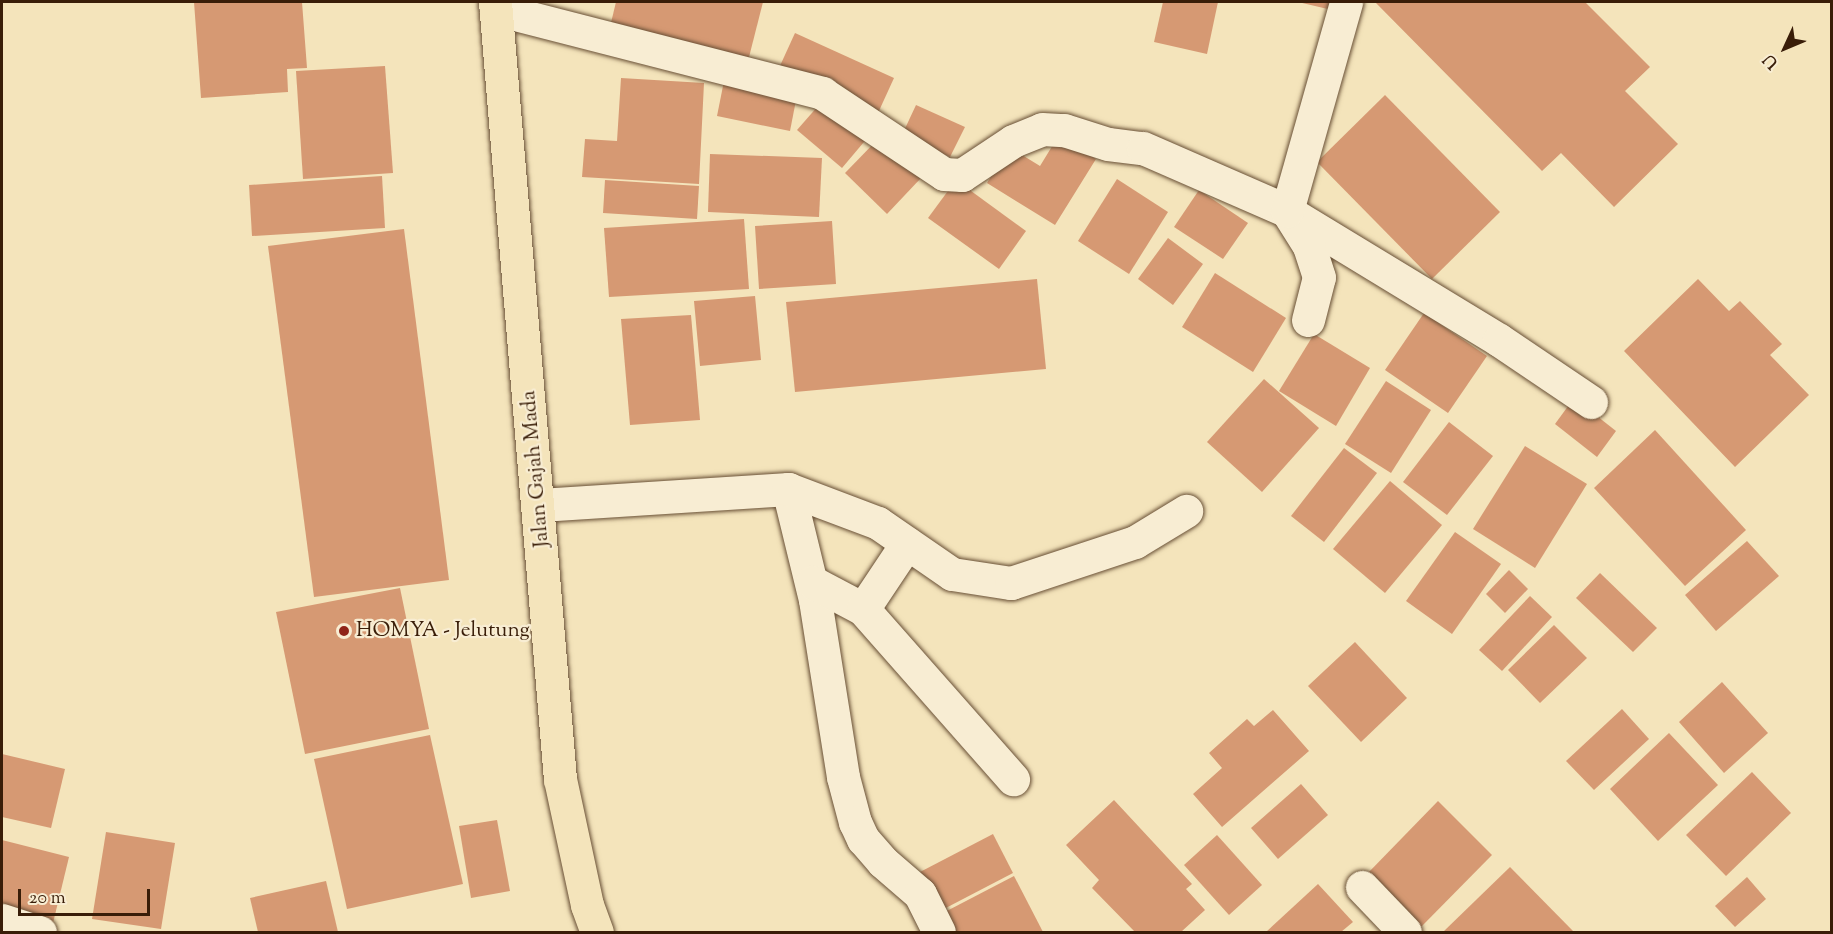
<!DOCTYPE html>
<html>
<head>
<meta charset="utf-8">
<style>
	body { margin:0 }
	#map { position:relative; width:1833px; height:934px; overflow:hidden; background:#f4e4bb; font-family:"Sorts Mill Goudy",serif }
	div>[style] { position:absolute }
	.building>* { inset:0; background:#d69973 }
	.roads { filter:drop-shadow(0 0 2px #684f35) drop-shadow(0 0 2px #684f35) }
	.minor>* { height:33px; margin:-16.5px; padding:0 16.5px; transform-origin:16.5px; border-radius:16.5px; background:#f8edd3 }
	.major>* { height:33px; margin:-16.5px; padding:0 16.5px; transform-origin:16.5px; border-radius:16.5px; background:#f4e4bb }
	.dots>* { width:16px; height:16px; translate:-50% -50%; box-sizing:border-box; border:3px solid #f8edd3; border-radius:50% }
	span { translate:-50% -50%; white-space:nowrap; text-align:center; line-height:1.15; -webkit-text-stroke:4.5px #f8edd3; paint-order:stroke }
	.street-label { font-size:21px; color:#391d08 }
	.poi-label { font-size:21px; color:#391d08 }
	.left { translate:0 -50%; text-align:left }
	.frame { position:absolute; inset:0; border:3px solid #391d08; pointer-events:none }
	.north { position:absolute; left:1755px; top:18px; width:60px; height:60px; -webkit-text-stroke:4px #f8edd3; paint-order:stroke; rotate:226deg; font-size:16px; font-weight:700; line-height:24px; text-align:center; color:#391d08 }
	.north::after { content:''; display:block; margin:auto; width:21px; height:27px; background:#391d08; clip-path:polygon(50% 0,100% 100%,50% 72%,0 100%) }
	.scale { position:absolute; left:18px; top:889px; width:132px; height:27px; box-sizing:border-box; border:3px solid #391d08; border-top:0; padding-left:8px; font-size:18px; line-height:21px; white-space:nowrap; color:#391d08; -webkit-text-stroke:4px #f8edd3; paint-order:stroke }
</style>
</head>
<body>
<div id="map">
	<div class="building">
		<i style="clip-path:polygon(194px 2px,302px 2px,307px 68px,287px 69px,288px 92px,201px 98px)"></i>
		<i style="clip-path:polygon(616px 2px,763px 2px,747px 65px,609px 31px)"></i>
		<i style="clip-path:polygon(1163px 2px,1218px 2px,1207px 54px,1154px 42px)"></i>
		<i style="clip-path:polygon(1298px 2px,1334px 2px,1332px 10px)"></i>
		<i style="clip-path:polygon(1375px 2px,1585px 2px,1650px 67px,1625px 91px,1678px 144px,1614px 207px,1561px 153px,1542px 171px)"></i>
		<i style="clip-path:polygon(795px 33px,894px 78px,878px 113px,779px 68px)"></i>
		<i style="clip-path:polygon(385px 66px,393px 173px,303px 179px,296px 71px)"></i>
		<i style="clip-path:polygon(725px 76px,798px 90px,790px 131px,717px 116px)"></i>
		<i style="clip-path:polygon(621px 78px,704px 83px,699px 184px,582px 177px,585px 139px,617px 141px)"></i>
		<i style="clip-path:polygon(1385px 95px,1500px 212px,1432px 279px,1317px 162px)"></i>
		<i style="clip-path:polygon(825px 98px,869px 136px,842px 168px,797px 130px)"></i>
		<i style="clip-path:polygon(916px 105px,965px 127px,950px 157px,902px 135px)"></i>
		<i style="clip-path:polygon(1059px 135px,1096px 159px,1055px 225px,987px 183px,1009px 147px,1040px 166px)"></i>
		<i style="clip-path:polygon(879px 138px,921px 178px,887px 214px,845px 173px)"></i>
		<i style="clip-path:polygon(710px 154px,822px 158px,819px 217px,708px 212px)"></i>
		<i style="clip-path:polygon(382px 176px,385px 228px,252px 236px,249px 185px)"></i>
		<i style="clip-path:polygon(1117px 179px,1168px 212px,1129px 274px,1078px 241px)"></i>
		<i style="clip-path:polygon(605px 180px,699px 186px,697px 219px,603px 213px)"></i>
		<i style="clip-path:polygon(956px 180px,1026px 231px,999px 269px,928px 218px)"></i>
		<i style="clip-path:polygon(1199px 190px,1248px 223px,1223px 259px,1174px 227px)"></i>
		<i style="clip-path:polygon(744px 219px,749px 289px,609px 297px,604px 228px)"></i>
		<i style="clip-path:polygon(832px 221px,836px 284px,759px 289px,755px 226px)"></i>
		<i style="clip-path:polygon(404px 229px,449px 580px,314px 597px,268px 246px)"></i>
		<i style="clip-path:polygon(1168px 238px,1203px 264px,1173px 305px,1138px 279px)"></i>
		<i style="clip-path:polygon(1215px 273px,1286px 318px,1253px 372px,1182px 327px)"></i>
		<i style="clip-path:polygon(1037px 279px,1046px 369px,795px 392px,786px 302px)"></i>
		<i style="clip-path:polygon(1698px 279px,1729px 311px,1740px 301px,1782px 344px,1770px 355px,1809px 395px,1735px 467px,1624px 351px)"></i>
		<i style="clip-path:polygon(755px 296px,761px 360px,700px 366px,694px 301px)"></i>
		<i style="clip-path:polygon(1424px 313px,1487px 356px,1448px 413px,1385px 370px)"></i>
		<i style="clip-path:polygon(691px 315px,700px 420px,630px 425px,621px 319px)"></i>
		<i style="clip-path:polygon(1314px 334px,1370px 368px,1336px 426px,1279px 391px)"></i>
		<i style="clip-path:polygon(1264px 379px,1319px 428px,1262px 492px,1207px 442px)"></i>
		<i style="clip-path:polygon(1386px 381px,1431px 410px,1391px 473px,1345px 444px)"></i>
		<i style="clip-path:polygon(1574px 398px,1616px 431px,1597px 457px,1555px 424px)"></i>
		<i style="clip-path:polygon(1449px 422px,1493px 456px,1447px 515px,1403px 482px)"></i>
		<i style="clip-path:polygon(1655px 430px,1746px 530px,1685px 586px,1594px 488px)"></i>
		<i style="clip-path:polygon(1525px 446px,1587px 484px,1535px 568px,1473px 529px)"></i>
		<i style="clip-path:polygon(1344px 448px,1377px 473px,1324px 542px,1291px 516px)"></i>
		<i style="clip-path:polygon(1390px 481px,1442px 525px,1385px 593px,1333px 549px)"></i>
		<i style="clip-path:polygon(1455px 532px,1501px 564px,1452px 634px,1406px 601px)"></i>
		<i style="clip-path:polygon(1747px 541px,1779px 576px,1716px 631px,1685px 595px)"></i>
		<i style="clip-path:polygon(1509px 570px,1528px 589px,1505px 613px,1486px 594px)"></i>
		<i style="clip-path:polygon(1600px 573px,1657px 628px,1633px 652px,1576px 598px)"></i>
		<i style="clip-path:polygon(400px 588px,429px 729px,305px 754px,276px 612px)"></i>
		<i style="clip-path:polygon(1530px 596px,1552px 617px,1502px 671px,1479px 650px)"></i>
		<i style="clip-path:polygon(1554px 625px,1587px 658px,1540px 703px,1508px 670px)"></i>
		<i style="clip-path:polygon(1355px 642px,1407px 698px,1361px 742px,1308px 686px)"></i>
		<i style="clip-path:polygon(1722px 682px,1768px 733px,1724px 773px,1679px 722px)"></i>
		<i style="clip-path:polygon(1622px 709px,1649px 739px,1594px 790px,1566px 761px)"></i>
		<i style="clip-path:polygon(1273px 710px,1309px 751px,1222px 827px,1193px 794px,1222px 768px,1209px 753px,1247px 719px,1254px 726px)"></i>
		<i style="clip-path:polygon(1669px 733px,1718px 785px,1658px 841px,1610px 789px)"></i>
		<i style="clip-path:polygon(430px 735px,463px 884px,347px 909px,314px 759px)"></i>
		<i style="clip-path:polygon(2px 754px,65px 769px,51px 828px,2px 817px)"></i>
		<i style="clip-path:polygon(1752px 772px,1791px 813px,1726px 876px,1686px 835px)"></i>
		<i style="clip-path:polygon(1301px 784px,1328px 815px,1278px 859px,1251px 828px)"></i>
		<i style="clip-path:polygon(1114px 800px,1192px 884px,1186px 889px,1205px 910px,1181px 932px,1135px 932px,1092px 888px,1099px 880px,1066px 845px)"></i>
		<i style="clip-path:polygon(1438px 801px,1492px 855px,1421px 927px,1367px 874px)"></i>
		<i style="clip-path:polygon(497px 820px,510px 891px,471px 898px,459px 826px)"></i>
		<i style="clip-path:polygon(106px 832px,175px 843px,161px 929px,92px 919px)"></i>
		<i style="clip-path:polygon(993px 834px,1013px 873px,940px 911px,920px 872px)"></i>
		<i style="clip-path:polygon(1217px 835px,1262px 885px,1229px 915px,1184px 865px)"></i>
		<i style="clip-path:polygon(2px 840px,69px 857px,53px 923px,2px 910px)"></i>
		<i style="clip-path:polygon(1510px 867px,1574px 932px,1443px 932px)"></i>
		<i style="clip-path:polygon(1014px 876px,1043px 932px,951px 932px,941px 914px)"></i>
		<i style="clip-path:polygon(1747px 877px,1766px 899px,1735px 927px,1715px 906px)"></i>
		<i style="clip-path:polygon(326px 881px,338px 932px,258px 932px,250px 898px)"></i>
		<i style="clip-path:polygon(1318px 884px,1353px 922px,1341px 932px,1266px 932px)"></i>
	</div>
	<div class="roads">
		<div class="minor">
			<i style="left:496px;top:9px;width:337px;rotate:14.4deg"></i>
			<i style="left:822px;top:93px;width:146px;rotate:33.6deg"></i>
			<i style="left:944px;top:174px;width:18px;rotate:3deg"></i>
			<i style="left:962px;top:175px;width:61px;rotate:-33.7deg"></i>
			<i style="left:1013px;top:141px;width:31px;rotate:-22deg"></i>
			<i style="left:1042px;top:129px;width:22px;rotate:3deg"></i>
			<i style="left:1064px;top:130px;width:46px;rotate:17.7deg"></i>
			<i style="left:1108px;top:144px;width:35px;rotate:7deg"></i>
			<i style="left:1143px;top:148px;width:157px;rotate:23.6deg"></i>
			<i style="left:1287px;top:211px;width:248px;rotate:31.3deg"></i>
			<i style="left:1499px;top:340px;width:111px;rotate:34deg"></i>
			<i style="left:1308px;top:320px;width:44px;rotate:-75.7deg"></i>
			<i style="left:1319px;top:277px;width:33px;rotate:-108deg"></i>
			<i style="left:1309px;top:246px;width:41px;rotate:-122.2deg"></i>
			<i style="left:1287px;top:211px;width:217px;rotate:-74.2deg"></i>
			<i style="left:788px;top:489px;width:114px;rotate:76.3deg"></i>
			<i style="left:815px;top:600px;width:179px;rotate:81deg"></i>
			<i style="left:843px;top:777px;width:47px;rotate:75.1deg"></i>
			<i style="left:855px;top:822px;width:19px;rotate:65deg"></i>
			<i style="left:863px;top:839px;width:30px;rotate:49deg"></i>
			<i style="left:883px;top:862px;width:49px;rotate:40.9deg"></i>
			<i style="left:920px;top:894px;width:42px;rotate:63.4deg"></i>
			<i style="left:540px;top:505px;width:249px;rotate:-3.7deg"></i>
			<i style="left:788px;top:489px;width:96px;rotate:20.7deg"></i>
			<i style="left:878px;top:523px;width:90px;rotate:34.6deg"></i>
			<i style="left:952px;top:574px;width:60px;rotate:8.7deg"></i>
			<i style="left:1011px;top:583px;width:131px;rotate:-18.3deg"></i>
			<i style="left:1135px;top:542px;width:60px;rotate:-31.3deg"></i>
			<i style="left:812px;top:582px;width:58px;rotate:27.9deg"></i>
			<i style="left:863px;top:609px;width:227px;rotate:48.6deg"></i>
			<i style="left:863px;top:609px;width:79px;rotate:-56.3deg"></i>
			<i style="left:1362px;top:887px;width:62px;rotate:46.3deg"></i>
			<i style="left:2px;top:920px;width:40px;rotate:18deg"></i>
		</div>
		<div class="major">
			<i style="left:495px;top:2px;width:780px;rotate:85.22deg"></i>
			<i style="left:560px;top:779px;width:129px;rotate:77.9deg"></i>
			<i style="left:587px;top:905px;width:29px;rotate:70deg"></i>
		</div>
	</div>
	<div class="dots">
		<i style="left:344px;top:631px;background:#8f2418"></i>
	</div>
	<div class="street-label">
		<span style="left:536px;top:469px;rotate:-95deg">Jalan Gajah Mada</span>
	</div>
	<div class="poi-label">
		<span class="left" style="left:356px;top:631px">HOMYA - Jelutung</span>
	</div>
	<div class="frame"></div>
	<div class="north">U</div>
	<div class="scale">20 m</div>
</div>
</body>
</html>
